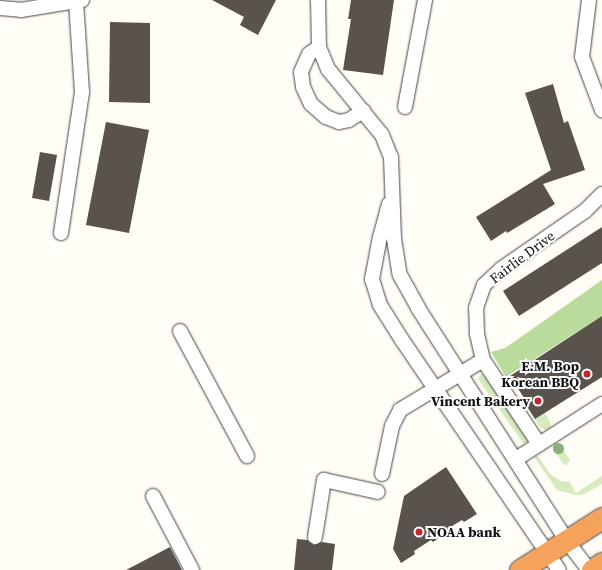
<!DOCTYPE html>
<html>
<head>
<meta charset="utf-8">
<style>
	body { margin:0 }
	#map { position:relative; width:602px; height:570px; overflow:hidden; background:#fffdf5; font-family:"Source Serif 4",serif }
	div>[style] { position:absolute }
	.green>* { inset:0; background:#d5ebbd }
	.forest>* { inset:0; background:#b9dc9c }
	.building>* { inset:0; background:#5a524d }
	.roads { filter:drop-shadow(0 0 1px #444) drop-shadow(0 0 1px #444) }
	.minor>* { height:14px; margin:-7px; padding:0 7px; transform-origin:7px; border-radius:7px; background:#fff }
	.highway>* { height:21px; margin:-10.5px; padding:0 10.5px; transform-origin:10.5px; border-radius:10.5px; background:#f5a25d }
	.trees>* { width:11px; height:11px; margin:-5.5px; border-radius:50%; background:#8dad7f }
	.dots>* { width:11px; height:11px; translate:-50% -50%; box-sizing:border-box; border:2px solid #fff; border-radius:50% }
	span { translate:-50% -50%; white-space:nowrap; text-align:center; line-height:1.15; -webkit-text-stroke:4px #fff; paint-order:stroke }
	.street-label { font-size:14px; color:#111 }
	.poi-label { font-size:14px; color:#111; font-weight:700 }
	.right { translate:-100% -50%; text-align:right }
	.left { translate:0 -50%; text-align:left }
</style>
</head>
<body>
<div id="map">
	<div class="green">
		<i style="clip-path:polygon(481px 374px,486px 375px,527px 439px,526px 442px,523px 443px,478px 379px)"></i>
		<i style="clip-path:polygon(545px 412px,551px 425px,550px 428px,545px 430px,540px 427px,535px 419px)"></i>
		<i style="clip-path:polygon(554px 443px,559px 444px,570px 460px,567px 465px,563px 464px,553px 448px)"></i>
		<i style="clip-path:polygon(538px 456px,551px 475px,561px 481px,570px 482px,576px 493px,602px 476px,602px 484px,584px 494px,576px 495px,557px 490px,534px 457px)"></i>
	</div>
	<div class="forest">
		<i style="clip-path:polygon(602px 280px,602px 316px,506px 377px,491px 352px,505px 348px)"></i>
	</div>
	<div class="building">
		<i style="clip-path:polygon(212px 0,276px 0,258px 35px,240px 25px,244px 17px)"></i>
		<i style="clip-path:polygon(351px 0,394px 0,383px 75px,343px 70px,351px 19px,348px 19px)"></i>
		<i style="clip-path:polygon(110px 22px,150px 23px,150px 103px,109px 102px)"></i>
		<i style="clip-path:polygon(553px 84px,564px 123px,568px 121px,585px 170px,543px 184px,555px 204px,507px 233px,506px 231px,491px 241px,476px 217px,551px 170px,525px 93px)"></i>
		<i style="clip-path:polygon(106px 122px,149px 130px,129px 233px,86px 225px)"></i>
		<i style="clip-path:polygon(40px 152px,57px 155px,49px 201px,32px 198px)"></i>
		<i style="clip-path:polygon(602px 227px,602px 263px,519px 316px,503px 291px)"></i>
		<i style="clip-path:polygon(602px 316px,602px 377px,535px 419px,524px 402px,526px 401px,510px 376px)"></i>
		<i style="clip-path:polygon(446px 467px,477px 514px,464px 522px,462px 520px,444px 531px,445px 534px,433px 542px,431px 540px,414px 551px,415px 554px,401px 563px,393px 549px,404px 496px)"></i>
		<i style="clip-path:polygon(297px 539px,307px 540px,314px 545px,322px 542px,335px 544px,332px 570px,294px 570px)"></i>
		<i style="clip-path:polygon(170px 547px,182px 570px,126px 570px)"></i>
	</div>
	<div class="roads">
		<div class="minor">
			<i style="left:318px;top:0;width:47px;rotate:88.8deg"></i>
			<i style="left:319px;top:47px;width:24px;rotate:68deg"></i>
			<i style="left:328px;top:69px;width:85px;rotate:50.7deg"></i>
			<i style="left:382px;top:135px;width:24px;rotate:68deg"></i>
			<i style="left:391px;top:157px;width:82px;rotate:87.9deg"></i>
			<i style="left:394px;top:239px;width:36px;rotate:81deg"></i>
			<i style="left:400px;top:275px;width:38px;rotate:61deg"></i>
			<i style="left:418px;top:308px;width:277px;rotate:57.4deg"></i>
			<i style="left:567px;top:541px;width:36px;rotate:53deg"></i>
			<i style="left:589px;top:0;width:57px;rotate:97deg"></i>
			<i style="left:582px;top:57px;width:57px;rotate:69.3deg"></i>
			<i style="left:0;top:8px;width:21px;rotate:5deg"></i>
			<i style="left:21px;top:10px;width:62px;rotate:-9.3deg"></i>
			<i style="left:319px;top:47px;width:12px;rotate:145deg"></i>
			<i style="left:309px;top:54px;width:20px;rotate:114deg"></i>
			<i style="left:301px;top:72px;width:15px;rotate:82deg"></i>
			<i style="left:303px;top:87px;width:19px;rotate:65deg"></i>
			<i style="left:311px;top:104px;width:20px;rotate:41deg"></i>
			<i style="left:326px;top:117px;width:14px;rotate:21deg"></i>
			<i style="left:339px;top:122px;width:10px;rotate:-11deg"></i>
			<i style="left:349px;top:120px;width:17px;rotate:-33deg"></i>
			<i style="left:405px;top:107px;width:109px;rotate:-79.4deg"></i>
			<i style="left:389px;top:204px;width:34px;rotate:105deg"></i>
			<i style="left:380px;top:237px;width:43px;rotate:100.8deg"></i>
			<i style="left:372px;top:279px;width:27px;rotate:73deg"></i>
			<i style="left:380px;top:305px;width:41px;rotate:57.8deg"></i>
			<i style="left:402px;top:340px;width:278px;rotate:55.7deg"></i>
			<i style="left:61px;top:233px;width:143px;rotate:-81.5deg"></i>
			<i style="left:82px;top:92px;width:90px;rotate:-93.8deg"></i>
			<i style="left:180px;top:331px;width:142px;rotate:61.8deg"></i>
			<i style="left:483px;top:360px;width:101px;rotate:56.3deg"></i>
			<i style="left:516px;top:459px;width:102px;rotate:-32.6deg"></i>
			<i style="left:382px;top:474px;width:49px;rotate:-78.2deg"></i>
			<i style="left:392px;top:426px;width:18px;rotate:-63deg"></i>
			<i style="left:400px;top:410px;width:97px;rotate:-31.1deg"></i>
			<i style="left:483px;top:360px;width:28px;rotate:-103deg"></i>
			<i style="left:477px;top:333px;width:25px;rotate:-92deg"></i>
			<i style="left:476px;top:308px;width:24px;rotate:-71deg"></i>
			<i style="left:484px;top:285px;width:23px;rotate:-43deg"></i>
			<i style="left:501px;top:269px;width:102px;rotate:-34.6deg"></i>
			<i style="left:585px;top:211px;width:24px;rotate:-45deg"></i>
			<i style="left:153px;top:496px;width:84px;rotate:62.2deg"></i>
			<i style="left:315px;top:537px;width:58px;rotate:-81deg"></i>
			<i style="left:324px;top:480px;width:55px;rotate:12.5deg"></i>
		</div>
		<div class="highway">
			<i style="left:520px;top:570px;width:97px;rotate:-32.4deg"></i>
			<i style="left:592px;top:570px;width:12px;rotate:-35deg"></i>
		</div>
	</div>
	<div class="trees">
		<i style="left:558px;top:448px"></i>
	</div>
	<div class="dots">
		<i style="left:587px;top:374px;background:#c4262e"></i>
		<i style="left:538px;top:401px;background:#c4262e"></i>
		<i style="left:419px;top:532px;background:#c4262e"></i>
	</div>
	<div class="street-label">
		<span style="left:522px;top:257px;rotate:-37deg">Fairlie Drive</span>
	</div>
	<div class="poi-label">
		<span class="right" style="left:579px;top:374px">E.M. Bop<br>Korean BBQ</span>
		<span class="right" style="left:530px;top:401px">Vincent Bakery</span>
		<span class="left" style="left:427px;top:532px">NOAA bank</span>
	</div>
</div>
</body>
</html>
